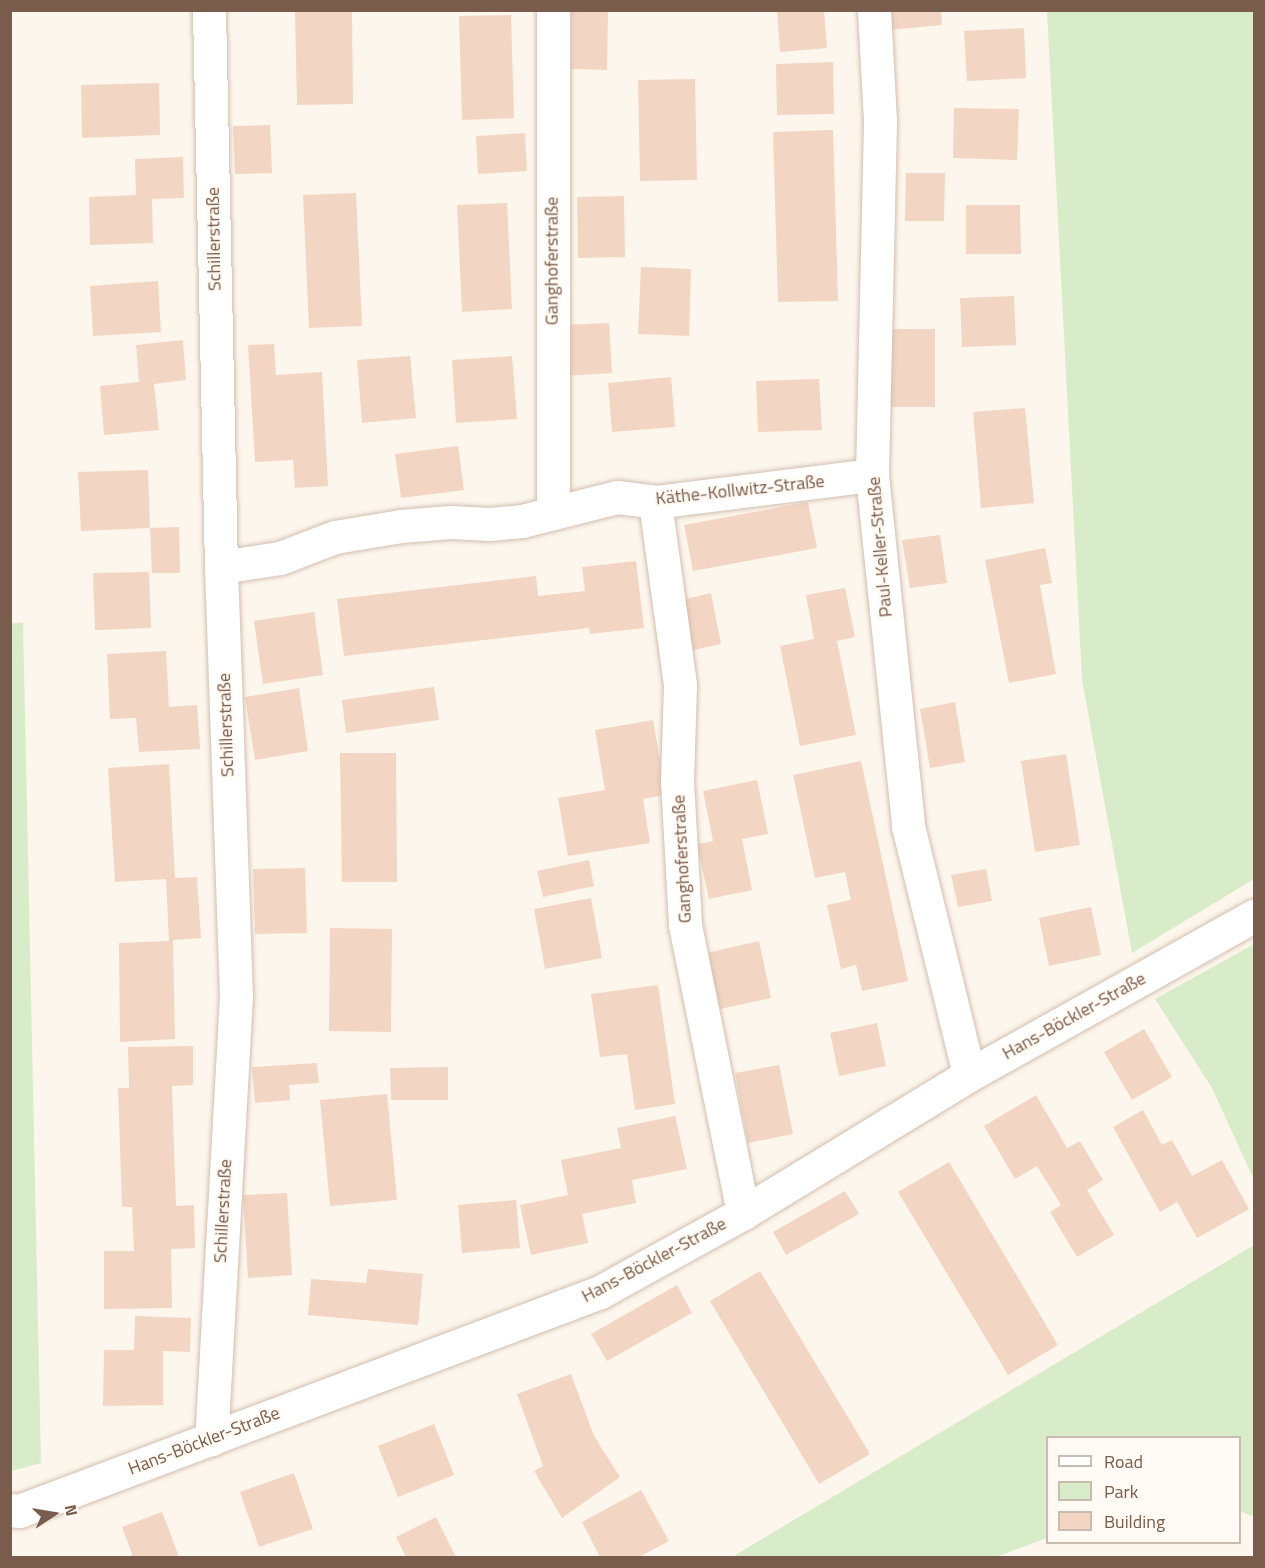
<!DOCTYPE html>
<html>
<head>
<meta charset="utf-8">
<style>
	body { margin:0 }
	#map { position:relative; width:1265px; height:1568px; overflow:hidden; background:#fdf6ec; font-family:"Titillium Web",sans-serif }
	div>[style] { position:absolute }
	.green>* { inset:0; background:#d8ecc9 }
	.building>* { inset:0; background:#f3d5c3 }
	.roads { filter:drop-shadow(0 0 2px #d1beb0) drop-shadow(0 0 2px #d1beb0) }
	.street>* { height:33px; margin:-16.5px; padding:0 16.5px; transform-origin:16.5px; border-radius:16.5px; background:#fff }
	span { translate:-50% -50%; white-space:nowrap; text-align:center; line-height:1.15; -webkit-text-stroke:4.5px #fffaf3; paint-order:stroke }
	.street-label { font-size:18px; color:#7a5c4d }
	.frame { position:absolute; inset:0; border:12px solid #7a5c4d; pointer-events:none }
	.legend { position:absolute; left:1046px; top:1436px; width:195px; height:108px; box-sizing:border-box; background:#fffaf3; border:2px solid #cabbb1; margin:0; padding:8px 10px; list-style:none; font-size:18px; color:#7a5c4d }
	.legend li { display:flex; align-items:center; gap:12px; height:30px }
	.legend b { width:30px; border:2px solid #cabbb1 }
	.north { position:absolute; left:24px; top:1484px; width:60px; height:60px; -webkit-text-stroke:4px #fffaf3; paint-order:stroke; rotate:78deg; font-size:16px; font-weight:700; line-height:24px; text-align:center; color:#7a5c4d }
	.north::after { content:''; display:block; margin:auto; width:21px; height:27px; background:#7a5c4d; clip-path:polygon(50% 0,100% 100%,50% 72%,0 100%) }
</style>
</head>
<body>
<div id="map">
	<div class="green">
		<i style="clip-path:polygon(1047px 11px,1254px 11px,1254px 879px,1132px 953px,1082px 680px)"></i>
		<i style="clip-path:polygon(23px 622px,41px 1463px,11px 1471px,10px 624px)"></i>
		<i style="clip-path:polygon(1254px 944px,1254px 1180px,1212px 1088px,1155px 999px)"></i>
		<i style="clip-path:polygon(1254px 1245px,1254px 1517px,1240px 1511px,1240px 1438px,1048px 1438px,1047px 1538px,996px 1557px,732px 1557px)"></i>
	</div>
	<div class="building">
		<i style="clip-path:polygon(295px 10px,352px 10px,353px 104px,297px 105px)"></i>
		<i style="clip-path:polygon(571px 10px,608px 10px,607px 70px,571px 69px)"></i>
		<i style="clip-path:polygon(777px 10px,824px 10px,827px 48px,780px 52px)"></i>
		<i style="clip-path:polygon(889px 10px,941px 10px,942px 25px,890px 30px)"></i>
		<i style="clip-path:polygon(511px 15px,514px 118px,462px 120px,459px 16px)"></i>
		<i style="clip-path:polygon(1024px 28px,1026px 78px,967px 81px,964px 31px)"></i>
		<i style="clip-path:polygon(833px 62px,834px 114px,777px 115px,776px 64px)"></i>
		<i style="clip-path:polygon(695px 79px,697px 180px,640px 181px,638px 80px)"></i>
		<i style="clip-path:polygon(159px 83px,160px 135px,82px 138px,81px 85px)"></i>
		<i style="clip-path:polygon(954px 108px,1019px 109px,1017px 160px,953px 158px)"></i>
		<i style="clip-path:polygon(270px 125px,272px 173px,235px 174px,233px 126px)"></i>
		<i style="clip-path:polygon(833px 130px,838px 301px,778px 302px,773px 132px)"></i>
		<i style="clip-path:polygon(525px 133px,527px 171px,478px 174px,476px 136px)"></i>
		<i style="clip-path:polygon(183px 157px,184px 198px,152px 199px,153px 243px,90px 245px,89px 197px,136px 195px,135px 159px)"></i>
		<i style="clip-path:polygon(906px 173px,945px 173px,944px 221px,905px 221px)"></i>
		<i style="clip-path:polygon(356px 193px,362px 326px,309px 328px,303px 195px)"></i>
		<i style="clip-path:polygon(624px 196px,625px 257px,578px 258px,577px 197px)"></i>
		<i style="clip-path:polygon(507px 203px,512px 309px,462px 312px,457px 205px)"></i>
		<i style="clip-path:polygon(966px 205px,1020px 205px,1021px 254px,966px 254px)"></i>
		<i style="clip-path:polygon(641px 267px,691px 269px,689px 336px,638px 334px)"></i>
		<i style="clip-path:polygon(158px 281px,161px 332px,93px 336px,90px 286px)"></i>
		<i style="clip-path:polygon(1014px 296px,1016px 345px,962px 347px,960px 298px)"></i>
		<i style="clip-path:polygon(609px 323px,612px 373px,565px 376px,563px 325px)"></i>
		<i style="clip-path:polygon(890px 329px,935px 329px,935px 407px,890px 407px)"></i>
		<i style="clip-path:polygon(183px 340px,186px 380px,154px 384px,159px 430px,104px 435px,100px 386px,139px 382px,136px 345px)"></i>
		<i style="clip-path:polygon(274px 344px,276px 375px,322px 372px,328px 486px,295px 488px,293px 460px,255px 462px,248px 345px)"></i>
		<i style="clip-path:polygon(410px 356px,416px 418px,362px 423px,357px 360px)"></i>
		<i style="clip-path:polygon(512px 356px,517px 419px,456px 423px,452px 360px)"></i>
		<i style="clip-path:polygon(671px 377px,675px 427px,612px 432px,608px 383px)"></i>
		<i style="clip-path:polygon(819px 379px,822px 430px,758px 432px,756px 381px)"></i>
		<i style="clip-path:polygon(1025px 408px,1034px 503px,981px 508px,973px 412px)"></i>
		<i style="clip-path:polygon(458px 446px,464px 490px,401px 498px,395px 454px)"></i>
		<i style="clip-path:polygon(148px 470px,150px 528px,179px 527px,180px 573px,152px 573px,150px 528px,81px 531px,78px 472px)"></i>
		<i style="clip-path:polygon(808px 502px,817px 548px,693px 571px,684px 525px)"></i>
		<i style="clip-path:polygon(940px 535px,947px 583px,910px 588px,902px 540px)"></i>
		<i style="clip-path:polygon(1045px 548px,1052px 583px,1040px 585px,1056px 674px,1009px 683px,985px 560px)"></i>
		<i style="clip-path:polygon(636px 561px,644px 628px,590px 634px,589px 628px,344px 656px,337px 599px,536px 576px,538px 596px,585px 591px,582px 567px)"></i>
		<i style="clip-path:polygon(149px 572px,151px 628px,95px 630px,93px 573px)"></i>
		<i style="clip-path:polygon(845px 588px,855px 637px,837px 641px,856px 735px,800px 746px,780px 646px,814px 639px,806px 595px)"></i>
		<i style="clip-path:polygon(711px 593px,721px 644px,693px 650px,682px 600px)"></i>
		<i style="clip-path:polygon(314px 612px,323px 675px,263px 684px,254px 621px)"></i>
		<i style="clip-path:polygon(166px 651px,169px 707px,197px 705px,200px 749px,139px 752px,136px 718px,110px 719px,107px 654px)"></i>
		<i style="clip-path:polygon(434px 687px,439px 720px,346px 733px,342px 700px)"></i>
		<i style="clip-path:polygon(299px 688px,308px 751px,255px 760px,245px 697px)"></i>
		<i style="clip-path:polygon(955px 702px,965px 762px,930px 768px,920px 709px)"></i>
		<i style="clip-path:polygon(653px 720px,666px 795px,643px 799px,650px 843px,568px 856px,558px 798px,605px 790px,595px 730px)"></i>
		<i style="clip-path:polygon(340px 753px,396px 753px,397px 882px,342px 882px)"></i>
		<i style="clip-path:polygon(1066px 754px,1080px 845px,1035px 852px,1021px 761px)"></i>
		<i style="clip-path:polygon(861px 761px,908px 981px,862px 991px,856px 965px,841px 969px,827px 905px,851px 900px,845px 872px,815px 878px,793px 775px)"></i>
		<i style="clip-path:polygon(169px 764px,175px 878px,197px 877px,201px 938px,173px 940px,175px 1039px,120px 1042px,119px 943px,169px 941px,166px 879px,115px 882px,108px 768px)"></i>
		<i style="clip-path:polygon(757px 780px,768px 834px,742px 839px,752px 890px,709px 899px,697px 844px,713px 841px,703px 791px)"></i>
		<i style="clip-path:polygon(589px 860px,594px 886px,543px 897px,537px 871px)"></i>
		<i style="clip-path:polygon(305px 868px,307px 933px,255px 934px,253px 869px)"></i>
		<i style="clip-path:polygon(986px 869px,992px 901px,958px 907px,951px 875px)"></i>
		<i style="clip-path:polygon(591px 898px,602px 958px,545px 969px,534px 909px)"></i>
		<i style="clip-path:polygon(1091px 907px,1101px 955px,1049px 966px,1039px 918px)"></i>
		<i style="clip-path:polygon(330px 928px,392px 929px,391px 1032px,329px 1031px)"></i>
		<i style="clip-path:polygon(759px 941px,771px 998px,720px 1009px,707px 953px)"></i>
		<i style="clip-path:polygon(658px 985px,675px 1104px,635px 1110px,627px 1054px,600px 1057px,591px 994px)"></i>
		<i style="clip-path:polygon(877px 1023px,886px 1066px,839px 1076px,830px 1033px)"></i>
		<i style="clip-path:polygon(1144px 1029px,1172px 1077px,1132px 1100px,1104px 1052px)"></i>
		<i style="clip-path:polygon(193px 1046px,193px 1085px,172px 1086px,176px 1206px,194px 1205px,195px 1248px,171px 1249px,172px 1308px,104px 1309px,104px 1251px,134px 1251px,132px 1207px,122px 1207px,118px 1088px,129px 1088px,128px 1047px)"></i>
		<i style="clip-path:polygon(317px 1063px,319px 1083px,289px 1085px,290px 1100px,255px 1103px,252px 1067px)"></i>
		<i style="clip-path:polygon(779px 1065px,793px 1134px,748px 1143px,735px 1073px)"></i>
		<i style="clip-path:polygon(448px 1067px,448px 1100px,391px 1100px,390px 1068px)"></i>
		<i style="clip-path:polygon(387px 1094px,397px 1200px,330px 1206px,320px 1100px)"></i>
		<i style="clip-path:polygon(1036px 1095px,1067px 1148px,1080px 1141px,1103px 1180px,1087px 1190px,1114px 1235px,1077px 1257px,1050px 1212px,1061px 1205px,1037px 1166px,1015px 1179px,984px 1126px)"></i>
		<i style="clip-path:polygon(1143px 1110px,1162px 1145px,1172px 1140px,1192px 1176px,1222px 1160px,1249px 1209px,1197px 1238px,1177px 1202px,1160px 1212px,1113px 1127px)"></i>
		<i style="clip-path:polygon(675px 1116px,687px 1169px,632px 1180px,636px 1203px,582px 1214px,588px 1243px,531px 1255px,520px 1205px,568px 1195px,561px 1160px,621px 1148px,617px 1128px)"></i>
		<i style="clip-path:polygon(949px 1162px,1058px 1345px,1008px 1375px,898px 1192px)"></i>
		<i style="clip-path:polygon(845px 1191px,859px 1214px,786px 1255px,773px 1232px)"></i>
		<i style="clip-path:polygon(287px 1193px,292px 1275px,248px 1278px,243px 1195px)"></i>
		<i style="clip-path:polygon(516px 1200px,520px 1248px,462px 1253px,458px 1205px)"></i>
		<i style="clip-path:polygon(368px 1269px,423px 1274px,418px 1325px,308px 1315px,311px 1279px,366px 1283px)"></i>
		<i style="clip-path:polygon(760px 1271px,870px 1454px,819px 1484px,710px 1301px)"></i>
		<i style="clip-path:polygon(677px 1285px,692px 1313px,607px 1361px,591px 1334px)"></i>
		<i style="clip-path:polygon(135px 1316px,191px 1318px,190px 1352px,163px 1351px,163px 1405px,103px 1406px,104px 1350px,134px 1350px)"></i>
		<i style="clip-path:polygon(571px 1374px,594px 1436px,620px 1477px,562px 1518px,534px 1471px,543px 1466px,517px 1394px)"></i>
		<i style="clip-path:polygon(434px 1424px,454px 1475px,398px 1497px,378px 1446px)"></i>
		<i style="clip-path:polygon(294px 1473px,313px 1529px,259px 1547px,240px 1492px)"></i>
		<i style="clip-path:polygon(641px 1490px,669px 1541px,639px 1557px,600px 1557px,582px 1522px)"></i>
		<i style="clip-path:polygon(162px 1512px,179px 1557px,133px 1557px,122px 1527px)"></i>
		<i style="clip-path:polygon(436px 1517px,456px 1557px,406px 1557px,396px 1537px)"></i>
	</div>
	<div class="roads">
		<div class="street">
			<i style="left:209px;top:10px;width:557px;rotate:88.77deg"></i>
			<i style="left:221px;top:567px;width:429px;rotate:88deg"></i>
			<i style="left:236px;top:996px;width:444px;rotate:93.2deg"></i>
			<i style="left:874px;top:10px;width:112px;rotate:86.9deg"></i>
			<i style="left:880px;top:122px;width:353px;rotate:91.3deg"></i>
			<i style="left:872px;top:475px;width:353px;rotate:84.1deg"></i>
			<i style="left:908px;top:826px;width:256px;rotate:76.2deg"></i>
			<i style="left:655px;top:502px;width:185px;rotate:82.2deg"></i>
			<i style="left:680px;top:685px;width:96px;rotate:91.8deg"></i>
			<i style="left:677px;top:781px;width:144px;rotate:86.8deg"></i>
			<i style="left:685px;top:925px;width:294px;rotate:78.6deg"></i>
			<i style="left:553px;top:512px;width:502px;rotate:-90deg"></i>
			<i style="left:221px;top:567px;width:60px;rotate:-8.7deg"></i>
			<i style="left:280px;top:558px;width:59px;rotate:-20.9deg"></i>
			<i style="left:335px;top:537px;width:67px;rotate:-9.5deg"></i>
			<i style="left:401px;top:526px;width:50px;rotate:-4.6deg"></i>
			<i style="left:451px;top:522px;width:38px;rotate:3deg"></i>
			<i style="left:489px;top:524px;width:33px;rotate:-5deg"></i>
			<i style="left:522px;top:521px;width:98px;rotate:-14.2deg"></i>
			<i style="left:617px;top:497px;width:38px;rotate:7deg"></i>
			<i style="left:655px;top:502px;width:219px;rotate:-7.1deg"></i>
			<i style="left:10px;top:1510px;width:9px;rotate:6deg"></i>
			<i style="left:19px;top:1511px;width:621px;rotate:-20.65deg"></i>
			<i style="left:600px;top:1292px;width:163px;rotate:-28.9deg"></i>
			<i style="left:743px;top:1213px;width:265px;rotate:-31.4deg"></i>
			<i style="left:969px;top:1075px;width:326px;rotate:-29.2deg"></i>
		</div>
	</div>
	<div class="street-label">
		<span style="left:214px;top:239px;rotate:-91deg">Schillerstraße</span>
		<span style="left:552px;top:261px;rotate:-90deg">Ganghoferstraße</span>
		<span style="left:740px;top:490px;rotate:-6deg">Käthe-Kollwitz-Straße</span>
		<span style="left:880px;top:547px;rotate:-95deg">Paul-Keller-Straße</span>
		<span style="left:226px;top:725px;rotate:-92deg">Schillerstraße</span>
		<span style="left:682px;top:859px;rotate:-93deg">Ganghoferstraße</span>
		<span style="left:1074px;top:1016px;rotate:-29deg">Hans-Böckler-Straße</span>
		<span style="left:223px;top:1211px;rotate:-87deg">Schillerstraße</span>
		<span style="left:654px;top:1260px;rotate:-28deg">Hans-Böckler-Straße</span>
		<span style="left:204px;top:1441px;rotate:-21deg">Hans-Böckler-Straße</span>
	</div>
	<div class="frame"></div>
	<ul class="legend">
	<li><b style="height:8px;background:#fff"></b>Road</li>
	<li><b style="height:16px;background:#d8ecc9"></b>Park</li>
	<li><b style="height:16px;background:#f3d5c3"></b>Building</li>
	</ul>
	<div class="north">N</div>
</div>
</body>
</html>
